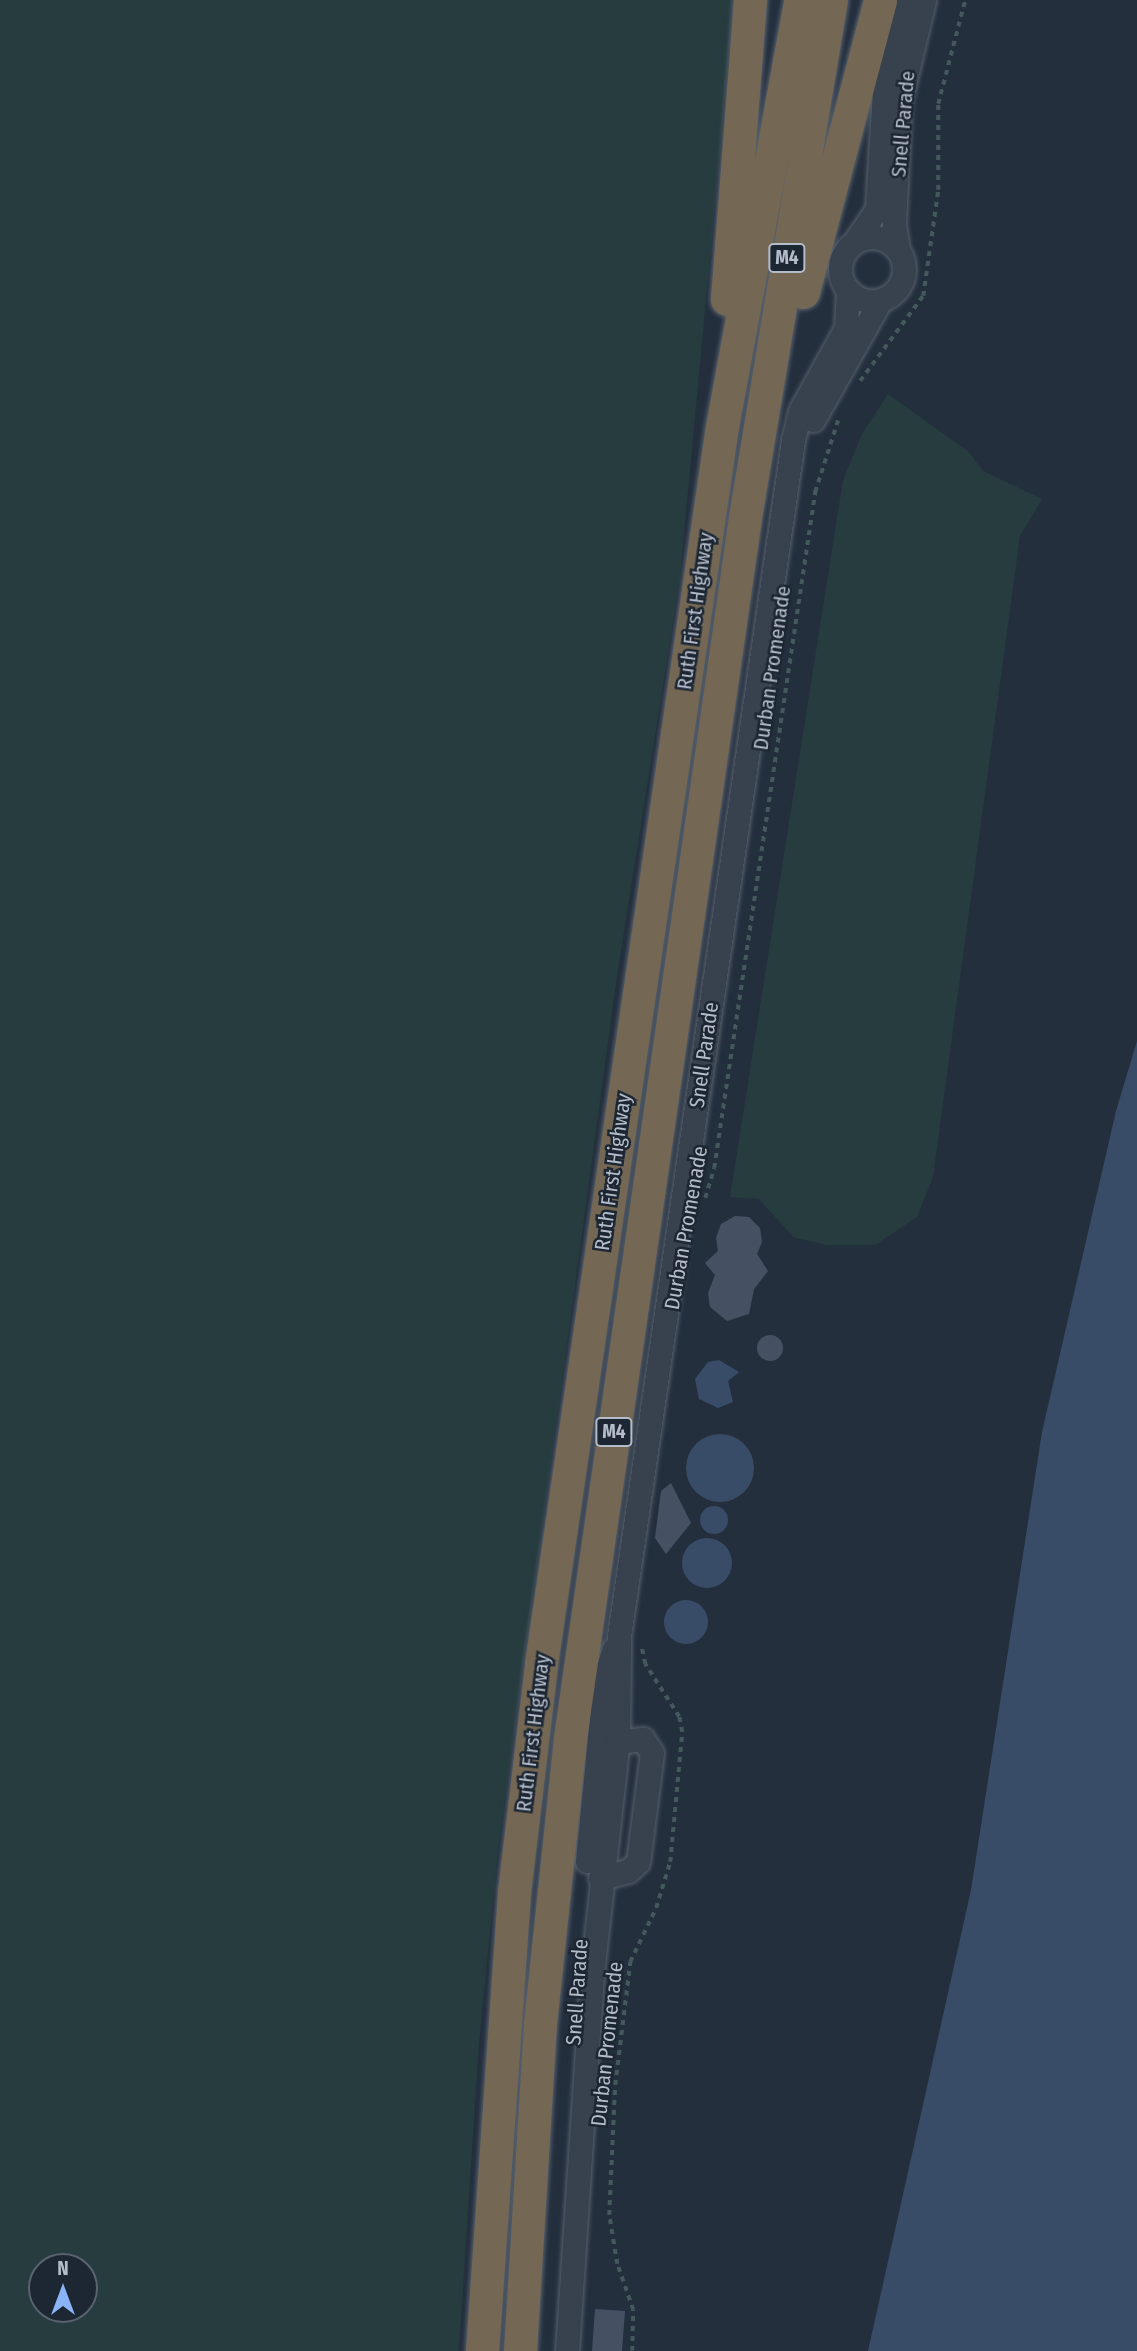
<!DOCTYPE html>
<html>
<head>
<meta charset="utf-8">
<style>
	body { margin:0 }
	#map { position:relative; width:1137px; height:2351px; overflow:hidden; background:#242f3e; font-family:"Fira Sans Condensed",sans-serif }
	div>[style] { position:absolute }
	.green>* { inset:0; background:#263c3f }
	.water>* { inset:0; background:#394c67 }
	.round { border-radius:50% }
	.building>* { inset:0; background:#455162 }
	.path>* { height:3.5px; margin-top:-1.75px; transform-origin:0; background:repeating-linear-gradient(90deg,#44595c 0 5px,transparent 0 10px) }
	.roads { filter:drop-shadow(0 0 2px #565f6c) drop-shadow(0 0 2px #565f6c) }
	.minor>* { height:23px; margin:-11.5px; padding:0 11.5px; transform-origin:11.5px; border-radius:11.5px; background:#38414e }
	.minor>.ring { margin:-11.5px; padding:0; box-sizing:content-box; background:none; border:23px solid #38414e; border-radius:50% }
	.highway>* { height:33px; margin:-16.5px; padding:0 16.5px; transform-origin:16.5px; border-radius:16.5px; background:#746855 }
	span { translate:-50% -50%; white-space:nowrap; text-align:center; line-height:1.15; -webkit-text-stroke:5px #1d2633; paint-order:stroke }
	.shield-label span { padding:2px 5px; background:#1d2633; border:2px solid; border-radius:5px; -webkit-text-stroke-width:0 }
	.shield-label { font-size:19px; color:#b4bcc9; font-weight:700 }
	.street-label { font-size:21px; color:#b4bcc9 }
	.north { position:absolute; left:28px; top:2253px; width:70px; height:70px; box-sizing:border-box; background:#1d2633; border:2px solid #59626f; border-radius:50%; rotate:0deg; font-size:19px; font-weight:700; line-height:28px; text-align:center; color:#b4bcc9 }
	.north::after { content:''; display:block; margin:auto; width:24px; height:32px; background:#8ab4f8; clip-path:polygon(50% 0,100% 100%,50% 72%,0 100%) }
</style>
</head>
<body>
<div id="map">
	<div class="green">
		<i style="clip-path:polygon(evenodd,0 0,734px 0,680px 577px,617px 977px,498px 1850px,479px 2044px,459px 2351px,0 2351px,0 0,42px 2267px,84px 2267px,84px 2309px,42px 2309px,42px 2267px)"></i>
		<i style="clip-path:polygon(888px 394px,969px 452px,983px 471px,1042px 499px,1020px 536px,933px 1177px,917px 1217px,875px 1245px,826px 1245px,793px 1237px,759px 1199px,730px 1197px,843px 480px,862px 434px)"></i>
	</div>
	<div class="water">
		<i style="clip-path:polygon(1137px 1041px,1137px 2351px,868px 2351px,971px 1890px,1042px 1432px,1116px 1111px)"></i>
		<i style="clip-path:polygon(719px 1360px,739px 1372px,728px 1381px,733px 1402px,718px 1408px,699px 1399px,695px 1379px,708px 1362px)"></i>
		<i class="round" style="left:686px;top:1434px;width:68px;height:68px"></i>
		<i class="round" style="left:700px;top:1506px;width:28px;height:28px"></i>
		<i class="round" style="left:682px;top:1538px;width:50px;height:50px"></i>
		<i class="round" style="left:664px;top:1600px;width:44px;height:44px"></i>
	</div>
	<div class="building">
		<i style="clip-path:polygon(735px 1216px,749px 1217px,760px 1228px,762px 1242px,757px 1254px,768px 1271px,754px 1289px,749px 1314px,727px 1321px,710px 1307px,708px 1293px,715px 1275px,705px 1263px,718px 1251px,716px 1238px,721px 1224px)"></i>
		<i class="round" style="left:757px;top:1335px;width:26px;height:26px"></i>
		<i style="clip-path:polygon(671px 1483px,691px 1523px,666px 1554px,655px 1538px,661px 1491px)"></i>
		<i style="clip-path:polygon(595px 2309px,625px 2311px,622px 2351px,592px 2351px)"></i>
	</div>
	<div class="path">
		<i style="left:860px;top:381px;width:106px;rotate:-53.5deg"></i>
		<i style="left:923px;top:296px;width:107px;rotate:-81.9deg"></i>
		<i style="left:938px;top:190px;width:86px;rotate:-90deg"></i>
		<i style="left:938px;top:104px;width:107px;rotate:-75.4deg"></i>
		<i style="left:705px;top:1198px;width:31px;rotate:-73deg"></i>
		<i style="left:714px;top:1168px;width:684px;rotate:-81.5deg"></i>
		<i style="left:815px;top:492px;width:79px;rotate:-72.3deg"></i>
		<i style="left:632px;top:2351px;width:41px;rotate:-88.6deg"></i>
		<i style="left:633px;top:2310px;width:49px;rotate:-109.2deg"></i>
		<i style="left:617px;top:2264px;width:50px;rotate:-99.3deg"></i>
		<i style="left:609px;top:2215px;width:130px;rotate:-87.4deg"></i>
		<i style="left:615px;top:2085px;width:124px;rotate:-83deg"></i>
		<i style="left:630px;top:1962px;width:60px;rotate:-64.3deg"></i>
		<i style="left:656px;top:1908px;width:48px;rotate:-73.1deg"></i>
		<i style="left:670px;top:1862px;width:131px;rotate:-84.7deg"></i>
		<i style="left:682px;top:1732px;width:15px;rotate:-101deg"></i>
		<i style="left:679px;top:1717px;width:63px;rotate:-122.7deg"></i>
		<i style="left:645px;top:1664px;width:19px;rotate:-102deg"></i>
	</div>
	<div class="roads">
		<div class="minor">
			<i class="ring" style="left:840px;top:237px;width:41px;height:41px"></i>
			<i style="left:856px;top:240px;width:37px;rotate:-56deg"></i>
			<i style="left:877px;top:209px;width:117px;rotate:-86.6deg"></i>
			<i style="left:884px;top:92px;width:95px;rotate:-76deg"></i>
			<i style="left:898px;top:250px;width:26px;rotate:-99deg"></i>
			<i style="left:894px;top:224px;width:123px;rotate:-87.2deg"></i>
			<i style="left:900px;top:101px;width:104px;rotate:-76.6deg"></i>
			<i style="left:813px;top:420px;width:137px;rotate:-60.6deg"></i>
			<i style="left:587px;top:1861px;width:186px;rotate:-84.4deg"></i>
			<i style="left:605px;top:1676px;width:28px;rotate:-72deg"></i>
			<i style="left:600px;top:1878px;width:29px;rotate:-14deg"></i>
			<i style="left:628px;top:1871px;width:13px;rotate:-42deg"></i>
			<i style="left:638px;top:1862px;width:110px;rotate:-82.7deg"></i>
			<i style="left:652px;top:1753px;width:17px;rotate:-123deg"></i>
			<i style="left:643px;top:1739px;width:38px;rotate:174deg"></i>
			<i style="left:567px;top:2351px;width:378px;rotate:-86.2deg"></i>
			<i style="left:592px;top:1974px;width:236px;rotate:-83.7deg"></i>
			<i style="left:618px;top:1739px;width:103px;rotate:-89.4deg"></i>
			<i style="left:619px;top:1636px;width:1209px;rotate:-81.72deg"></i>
			<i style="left:793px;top:440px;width:30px;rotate:-76deg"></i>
			<i style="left:800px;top:411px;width:95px;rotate:-61deg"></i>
			<i style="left:846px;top:328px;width:36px;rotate:-87deg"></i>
		</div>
		<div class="highway">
			<i style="left:803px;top:292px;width:302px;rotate:-75.2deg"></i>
			<i style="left:727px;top:299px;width:300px;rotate:-85.6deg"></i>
			<i style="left:482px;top:2351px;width:460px;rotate:-86deg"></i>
			<i style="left:514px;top:1892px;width:230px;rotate:-83.2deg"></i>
			<i style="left:541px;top:1664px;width:1250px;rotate:-81.68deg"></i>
			<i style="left:722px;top:427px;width:434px;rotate:-79.6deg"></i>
			<i style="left:520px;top:2351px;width:328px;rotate:-86.5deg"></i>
			<i style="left:540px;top:2024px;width:288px;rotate:-84deg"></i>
			<i style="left:570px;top:1738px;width:1233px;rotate:-81.84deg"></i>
			<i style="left:745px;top:517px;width:524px;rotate:-80.56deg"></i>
		</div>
	</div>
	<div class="shield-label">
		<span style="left:787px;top:258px">M4</span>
		<span style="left:614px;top:1432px">M4</span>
	</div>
	<div class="street-label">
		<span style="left:903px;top:124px;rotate:-85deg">Snell Parade</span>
		<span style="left:695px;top:611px;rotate:-82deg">Ruth First Highway</span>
		<span style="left:772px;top:668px;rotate:-82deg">Durban Promenade</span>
		<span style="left:704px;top:1055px;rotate:-82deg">Snell Parade</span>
		<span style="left:613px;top:1172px;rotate:-82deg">Ruth First Highway</span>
		<span style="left:686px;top:1228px;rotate:-80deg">Durban Promenade</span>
		<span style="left:533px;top:1733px;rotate:-83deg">Ruth First Highway</span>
		<span style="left:577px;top:1992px;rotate:-86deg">Snell Parade</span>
		<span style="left:607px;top:2044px;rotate:-84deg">Durban Promenade</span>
	</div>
	<div class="north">N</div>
</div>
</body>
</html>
